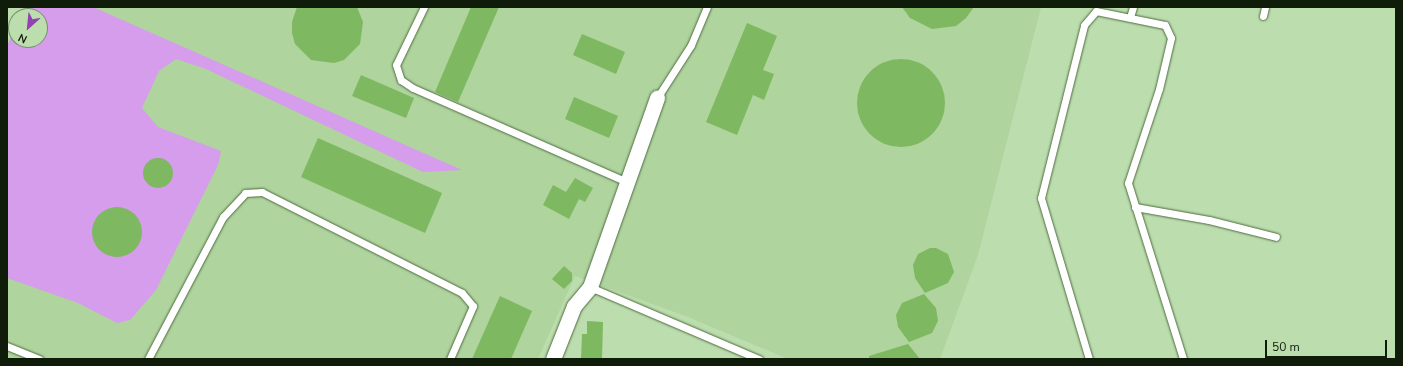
<!DOCTYPE html>
<html>
<head>
<meta charset="utf-8">
<style>
	body { margin:0 }
	#map { position:relative; width:1403px; height:366px; overflow:hidden; background:#bcddad; font-family:"Nunito Sans",sans-serif }
	div>[style] { position:absolute }
	.built>* { inset:0; background:#afd49e }
	.green>* { inset:0; background:#d59deb }
	.building>* { inset:0; background:#7eb860 }
	.round { border-radius:50% }
	.roads { filter:drop-shadow(0 0 1px #4f6c41) drop-shadow(0 0 1px #4f6c41) }
	.lane>* { height:7px; margin:-3.5px; padding:0 3.5px; transform-origin:3.5px; border-radius:3.5px; background:#fff }
	.street>* { height:15px; margin:-7.5px; padding:0 7.5px; transform-origin:7.5px; border-radius:7.5px; background:#fff }
	span { translate:-50% -50%; white-space:nowrap; text-align:center; line-height:1.15; -webkit-text-stroke:4px #bcddad; paint-order:stroke }
	.frame { position:absolute; inset:0; border:8px solid #101c0a; pointer-events:none }
	.north { position:absolute; left:8px; top:8px; width:40px; height:40px; box-sizing:border-box; background:#bcddad; border:1px solid #77906c; border-radius:50%; rotate:207deg; font-size:11px; font-weight:700; line-height:16px; text-align:center; color:#101c0a }
	.north::after { content:''; display:block; margin:auto; width:14px; height:18px; background:#9342b1; clip-path:polygon(50% 0,100% 100%,50% 72%,0 100%) }
	.scale { position:absolute; left:1265px; top:340px; width:122px; height:18px; box-sizing:border-box; border:2px solid #101c0a; border-top:0; padding-left:5px; font-size:12px; line-height:14px; white-space:nowrap; color:#101c0a; -webkit-text-stroke:3px #bcddad; paint-order:stroke }
</style>
</head>
<body>
<div id="map">
	<div class="built">
		<i style="clip-path:polygon(24px 7px,1041px 7px,978px 255px,940px 359px,788px 359px,688px 317px,575px 276px,538px 359px,7px 359px,7px 46px,16px 25px,16px 40px,40px 40px,40px 16px,20px 16px)"></i>
	</div>
	<div class="green">
		<i style="clip-path:polygon(24px 7px,93px 7px,462px 170px,423px 172px,206px 69px,176px 59px,159px 71px,142px 108px,158px 127px,221px 151px,218px 165px,156px 290px,130px 320px,117px 323px,78px 303px,7px 278px,7px 46px,16px 25px,16px 40px,40px 40px,40px 16px,20px 16px)"></i>
	</div>
	<div class="building">
		<i style="clip-path:polygon(297px 7px,357px 7px,363px 22px,360px 44px,344px 60px,334px 63px,311px 60px,295px 44px,292px 33px,292px 22px)"></i>
		<i style="clip-path:polygon(471px 7px,499px 7px,458px 102px,435px 92px)"></i>
		<i style="clip-path:polygon(902px 7px,974px 7px,966px 18px,956px 26px,932px 29px,910px 18px)"></i>
		<i style="clip-path:polygon(747px 23px,777px 36px,763px 70px,774px 74px,764px 100px,753px 95px,737px 135px,706px 122px)"></i>
		<i style="clip-path:polygon(582px 34px,625px 52px,616px 74px,573px 55px)"></i>
		<i class="round" style="left:857px;top:59px;width:88px;height:88px"></i>
		<i style="clip-path:polygon(361px 75px,414px 98px,406px 118px,352px 96px)"></i>
		<i style="clip-path:polygon(574px 97px,618px 116px,609px 138px,565px 119px)"></i>
		<i style="clip-path:polygon(318px 138px,442px 193px,425px 233px,301px 177px)"></i>
		<i class="round" style="left:143px;top:158px;width:30px;height:30px"></i>
		<i style="clip-path:polygon(575px 178px,593px 188px,585px 202px,579px 199px,569px 219px,543px 205px,553px 185px,566px 192px)"></i>
		<i class="round" style="left:92px;top:207px;width:50px;height:50px"></i>
		<i style="clip-path:polygon(930px 248px,936px 248px,948px 254px,954px 272px,948px 283px,925px 293px,915px 278px,913px 265px,918px 254px)"></i>
		<i style="clip-path:polygon(564px 266px,572px 273px,572px 281px,564px 289px,552px 279px)"></i>
		<i style="clip-path:polygon(924px 294px,936px 308px,938px 321px,932px 333px,909px 342px,898px 327px,896px 315px,902px 303px)"></i>
		<i style="clip-path:polygon(500px 296px,532px 311px,511px 359px,472px 359px)"></i>
		<i style="clip-path:polygon(587px 321px,603px 322px,602px 359px,581px 359px,582px 334px,587px 334px)"></i>
		<i style="clip-path:polygon(908px 344px,920px 359px,869px 359px,869px 356px)"></i>
	</div>
	<div class="roads">
		<div class="lane">
			<i style="left:424px;top:7px;width:64px;rotate:115.8deg"></i>
			<i style="left:396px;top:65px;width:16px;rotate:72deg"></i>
			<i style="left:401px;top:80px;width:14px;rotate:34deg"></i>
			<i style="left:413px;top:88px;width:234px;rotate:23.7deg"></i>
			<i style="left:1263px;top:16px;width:9px;rotate:-77deg"></i>
			<i style="left:1130px;top:17px;width:10px;rotate:-73deg"></i>
			<i style="left:657px;top:98px;width:63px;rotate:-57.3deg"></i>
			<i style="left:691px;top:45px;width:41px;rotate:-67.2deg"></i>
			<i style="left:1135px;top:207px;width:75px;rotate:10deg"></i>
			<i style="left:1209px;top:220px;width:69px;rotate:14.2deg"></i>
			<i style="left:590px;top:287px;width:184px;rotate:23.1deg"></i>
			<i style="left:7px;top:346px;width:35px;rotate:22deg"></i>
			<i style="left:148px;top:359px;width:161px;rotate:-62.2deg"></i>
			<i style="left:223px;top:217px;width:33px;rotate:-47deg"></i>
			<i style="left:245px;top:193px;width:17px;rotate:-3deg"></i>
			<i style="left:262px;top:192px;width:224px;rotate:26.8deg"></i>
			<i style="left:462px;top:293px;width:17px;rotate:50deg"></i>
			<i style="left:473px;top:306px;width:58px;rotate:113.5deg"></i>
			<i style="left:1089px;top:359px;width:168px;rotate:-106.6deg"></i>
			<i style="left:1041px;top:198px;width:178px;rotate:-76deg"></i>
			<i style="left:1084px;top:25px;width:18px;rotate:-49deg"></i>
			<i style="left:1096px;top:11px;width:70px;rotate:11.5deg"></i>
			<i style="left:1165px;top:25px;width:14px;rotate:65deg"></i>
			<i style="left:1171px;top:38px;width:52px;rotate:103.2deg"></i>
			<i style="left:1159px;top:89px;width:99px;rotate:108.3deg"></i>
			<i style="left:1128px;top:183px;width:184px;rotate:72.6deg"></i>
		</div>
		<div class="street">
			<i style="left:553px;top:359px;width:57px;rotate:-68.4deg"></i>
			<i style="left:574px;top:306px;width:25px;rotate:-50deg"></i>
			<i style="left:590px;top:287px;width:201px;rotate:-70.5deg"></i>
		</div>
	</div>
	<div class="frame"></div>
	<div class="north">N</div>
	<div class="scale">50 m</div>
</div>
</body>
</html>
